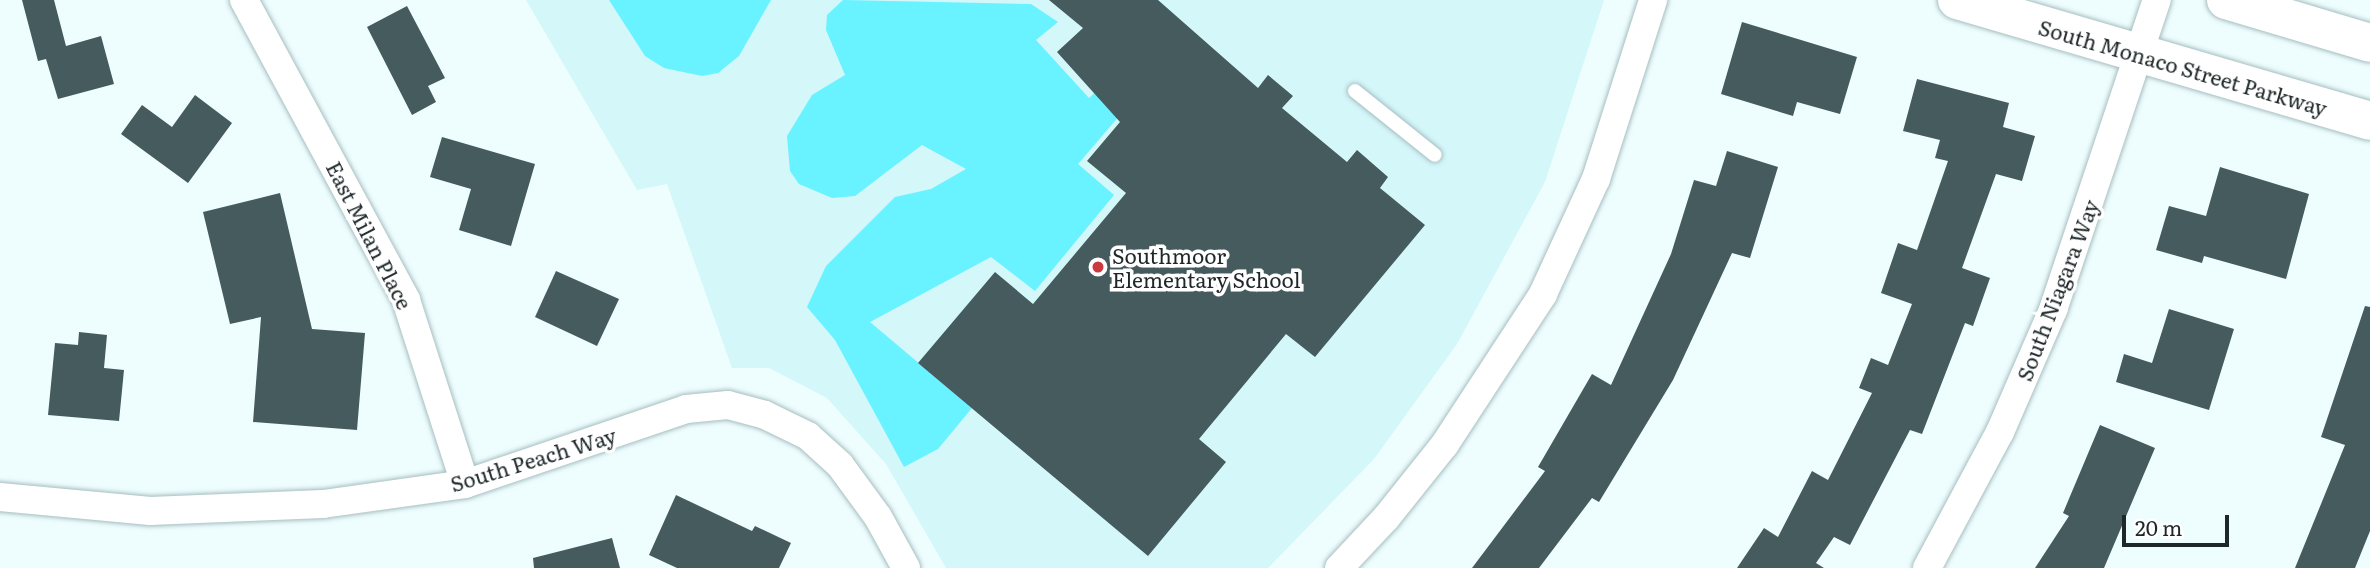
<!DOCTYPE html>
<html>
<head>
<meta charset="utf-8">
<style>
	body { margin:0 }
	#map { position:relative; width:2370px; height:568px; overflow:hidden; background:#eefdfe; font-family:Literata,serif }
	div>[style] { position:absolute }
	.built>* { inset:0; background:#d4f7fa }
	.green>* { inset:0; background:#69f2ff }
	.building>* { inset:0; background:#455b5d }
	.roads { filter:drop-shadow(0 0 2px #a6bec0) drop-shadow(0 0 2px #a6bec0) }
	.lane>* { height:14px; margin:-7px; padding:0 7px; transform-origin:7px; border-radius:7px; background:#fff }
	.street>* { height:28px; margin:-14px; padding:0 14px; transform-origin:14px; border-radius:14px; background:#fff }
	.secondary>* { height:38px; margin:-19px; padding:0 19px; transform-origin:19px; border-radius:19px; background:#fff }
	.dots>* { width:19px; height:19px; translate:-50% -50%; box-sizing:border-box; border:4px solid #fff; border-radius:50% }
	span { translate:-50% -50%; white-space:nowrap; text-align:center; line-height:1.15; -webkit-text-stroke:7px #fff; paint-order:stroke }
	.street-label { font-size:21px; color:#1f2829 }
	.poi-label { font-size:21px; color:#1f2829 }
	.left { translate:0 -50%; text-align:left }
	.scale { position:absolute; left:2122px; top:515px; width:107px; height:32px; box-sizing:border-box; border:4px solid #1f2829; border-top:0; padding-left:9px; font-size:21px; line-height:24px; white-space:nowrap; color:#1f2829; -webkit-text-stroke:5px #fff; paint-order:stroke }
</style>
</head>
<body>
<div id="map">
	<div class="built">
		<i style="clip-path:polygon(526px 0,1604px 0,1545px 182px,1457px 344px,1374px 459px,1268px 568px,946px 568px,886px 464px,827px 398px,769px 368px,732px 368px,667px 184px,637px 190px)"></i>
	</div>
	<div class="green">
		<i style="clip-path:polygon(609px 0,771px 0,739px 56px,718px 73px,702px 76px,664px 68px,645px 56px)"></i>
		<i style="clip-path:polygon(843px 0,1031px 4px,1058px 22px,1036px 40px,1089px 98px,1169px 23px,1187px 37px,1078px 164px,1114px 195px,1035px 291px,991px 257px,870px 322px,972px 408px,938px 449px,904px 467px,835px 340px,807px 307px,826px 266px,895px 197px,931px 189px,966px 169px,922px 145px,855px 196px,832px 198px,799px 184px,790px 171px,787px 136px,812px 95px,845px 75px,826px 30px,827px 15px)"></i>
	</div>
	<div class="building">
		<i style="clip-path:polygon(22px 0,54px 0,66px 46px,101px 36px,114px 84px,58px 99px,46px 59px,38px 61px)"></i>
		<i style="clip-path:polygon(1049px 0,1158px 0,1258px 88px,1268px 75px,1293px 96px,1282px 108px,1347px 162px,1357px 150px,1388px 177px,1380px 188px,1425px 225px,1315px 357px,1286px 334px,1199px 439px,1226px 462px,1148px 556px,918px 363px,995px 272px,1033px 304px,1126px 193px,1087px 161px,1120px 122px,1057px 52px,1083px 28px)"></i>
		<i style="clip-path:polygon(407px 6px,445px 78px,428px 86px,436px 102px,412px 115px,367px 27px)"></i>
		<i style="clip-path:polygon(1742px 22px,1857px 57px,1840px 114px,1797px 102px,1793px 116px,1721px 94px)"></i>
		<i style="clip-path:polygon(1917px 79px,2009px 103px,2003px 127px,2035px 136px,2022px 181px,1996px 174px,1962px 268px,1990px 278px,1973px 326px,1965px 323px,1922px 434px,1910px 430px,1850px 545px,1834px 537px,1816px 563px,1824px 568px,1737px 568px,1764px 528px,1778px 537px,1812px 471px,1828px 480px,1872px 393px,1859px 388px,1871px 358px,1888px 365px,1912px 304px,1881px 293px,1898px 243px,1917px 250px,1948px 161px,1935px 158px,1940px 140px,1903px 131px)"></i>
		<i style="clip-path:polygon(195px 95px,232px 123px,188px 183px,121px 134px,142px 105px,172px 127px)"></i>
		<i style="clip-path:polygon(442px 137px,535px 164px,511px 246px,459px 230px,471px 189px,430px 177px)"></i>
		<i style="clip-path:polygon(1727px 151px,1778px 167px,1750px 258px,1732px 253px,1673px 380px,1599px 502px,1592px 498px,1539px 568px,1472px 568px,1545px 471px,1538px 467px,1592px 374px,1611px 385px,1671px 254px,1694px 180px,1716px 186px)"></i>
		<i style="clip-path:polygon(2220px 167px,2309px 194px,2286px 279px,2204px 256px,2202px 263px,2156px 250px,2169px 206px,2206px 216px)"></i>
		<i style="clip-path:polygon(280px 193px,312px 329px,365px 333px,357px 430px,253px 422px,261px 317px,230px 324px,203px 212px)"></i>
		<i style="clip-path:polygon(556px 271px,619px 299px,597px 346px,535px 317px)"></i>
		<i style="clip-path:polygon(2365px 306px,2370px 307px,2370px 531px,2355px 568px,2295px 568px,2345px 445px,2321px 437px)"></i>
		<i style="clip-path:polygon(2169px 309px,2234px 329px,2209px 410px,2116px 382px,2124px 354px,2152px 363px)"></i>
		<i style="clip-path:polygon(79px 332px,107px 335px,104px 368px,124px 370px,119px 421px,48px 415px,55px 343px,78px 345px)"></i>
		<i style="clip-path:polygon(2100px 425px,2155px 448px,2104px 568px,2035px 568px,2069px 516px,2063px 513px)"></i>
		<i style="clip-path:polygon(676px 495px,752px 531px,755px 526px,791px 543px,779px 568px,677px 568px,649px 555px)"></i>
		<i style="clip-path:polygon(612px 538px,620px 568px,534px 568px,533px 558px)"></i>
	</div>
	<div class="roads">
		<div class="lane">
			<i style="left:1355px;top:91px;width:102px;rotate:38.7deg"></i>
		</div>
		<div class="street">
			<i style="left:244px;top:0;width:341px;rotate:61.6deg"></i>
			<i style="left:406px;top:300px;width:193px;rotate:72.2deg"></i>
			<i style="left:0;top:497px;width:151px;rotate:5.3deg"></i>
			<i style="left:150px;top:511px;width:173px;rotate:-2.3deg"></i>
			<i style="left:323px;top:504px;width:143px;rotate:-8deg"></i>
			<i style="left:465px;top:484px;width:233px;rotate:-18.7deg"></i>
			<i style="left:686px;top:409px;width:42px;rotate:-5.4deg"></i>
			<i style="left:728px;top:405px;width:38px;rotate:15deg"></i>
			<i style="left:765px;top:415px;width:48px;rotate:26deg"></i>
			<i style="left:808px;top:436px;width:43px;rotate:42.2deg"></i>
			<i style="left:840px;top:465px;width:64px;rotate:53.8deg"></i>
			<i style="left:878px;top:517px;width:58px;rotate:61.2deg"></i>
			<i style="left:1339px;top:568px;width:69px;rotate:-46.8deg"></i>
			<i style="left:1386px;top:518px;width:95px;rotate:-51.4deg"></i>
			<i style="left:1445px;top:444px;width:179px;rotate:-56.8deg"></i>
			<i style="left:1543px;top:294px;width:127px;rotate:-65.3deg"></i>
			<i style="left:1596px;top:179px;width:188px;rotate:-72.3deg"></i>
			<i style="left:1927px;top:568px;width:154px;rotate:-61.8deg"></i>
			<i style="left:2000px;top:432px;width:133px;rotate:-66.5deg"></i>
			<i style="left:2053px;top:310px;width:327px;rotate:-71.5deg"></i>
		</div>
		<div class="secondary">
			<i style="left:1957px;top:0;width:430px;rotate:16.3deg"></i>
			<i style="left:2226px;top:0;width:150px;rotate:16.6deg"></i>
		</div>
	</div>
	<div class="dots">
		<i style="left:1098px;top:267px;background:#ca3a3e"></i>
	</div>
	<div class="street-label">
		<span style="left:2183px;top:67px;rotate:16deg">South Monaco Street Parkway</span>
		<span style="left:370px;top:235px;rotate:63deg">East Milan Place</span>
		<span style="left:2057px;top:290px;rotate:-69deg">South Niagara Way</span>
		<span style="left:533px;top:459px;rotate:-17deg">South Peach Way</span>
	</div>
	<div class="poi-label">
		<span class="left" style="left:1112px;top:267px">Southmoor<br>Elementary School</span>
	</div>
	<div class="scale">20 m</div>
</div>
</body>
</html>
